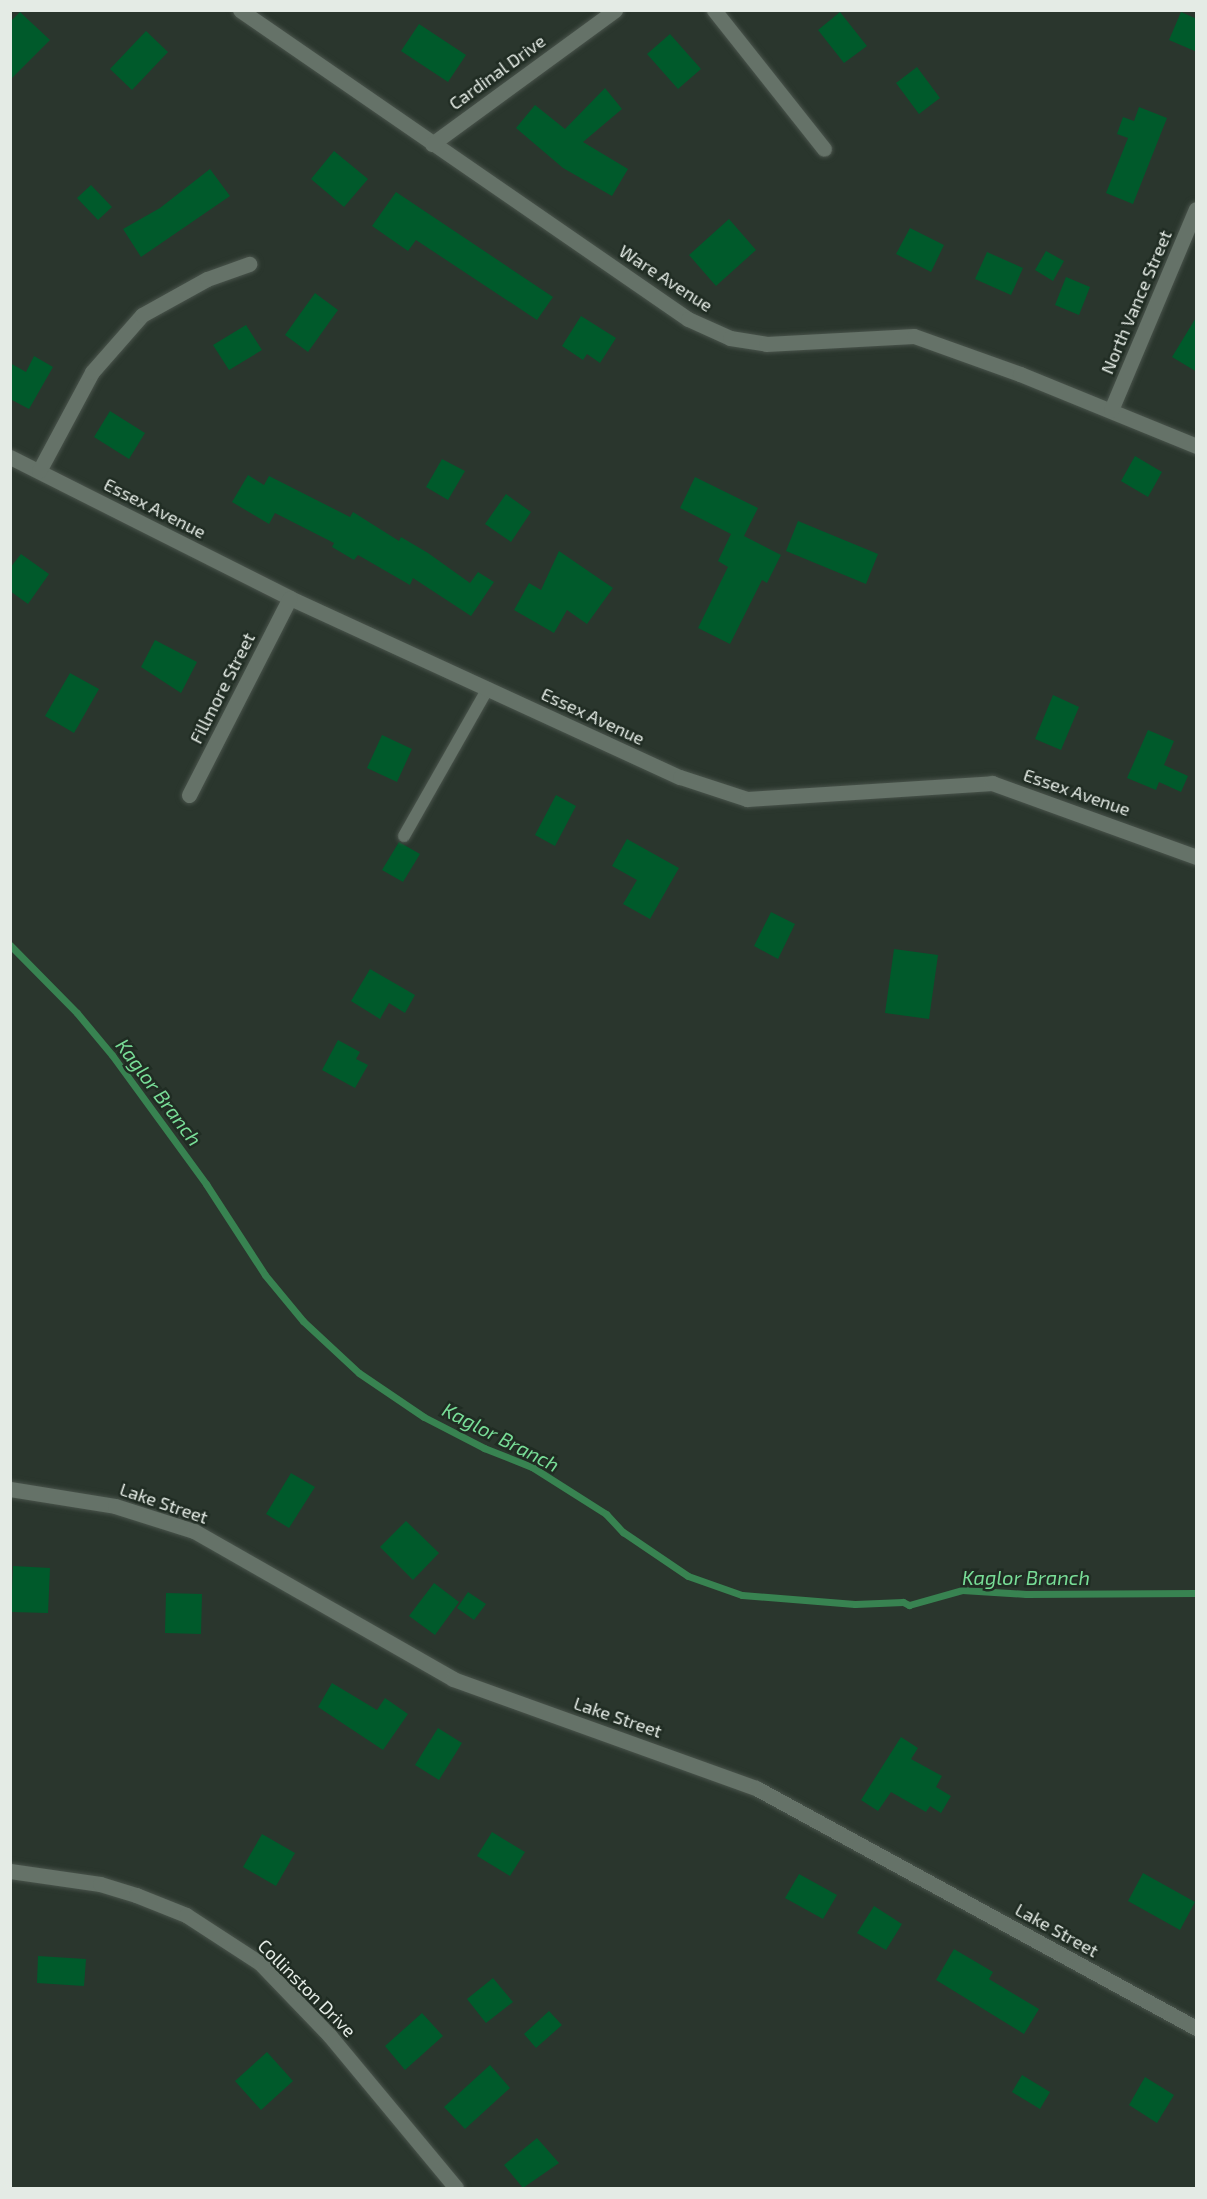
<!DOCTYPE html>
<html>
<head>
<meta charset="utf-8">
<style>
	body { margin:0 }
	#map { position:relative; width:1207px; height:2199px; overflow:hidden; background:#2a362d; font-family:"Exo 2",sans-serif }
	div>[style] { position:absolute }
	.stream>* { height:7px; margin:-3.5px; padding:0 3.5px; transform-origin:3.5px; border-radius:3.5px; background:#388351 }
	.building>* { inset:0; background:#005a2b }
	.roads { filter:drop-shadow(0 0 2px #49534b) drop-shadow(0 0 2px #49534b) }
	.service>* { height:12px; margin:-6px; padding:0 6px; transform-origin:6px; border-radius:6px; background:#657268 }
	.minor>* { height:15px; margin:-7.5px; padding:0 7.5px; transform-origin:7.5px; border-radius:7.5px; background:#657268 }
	span { translate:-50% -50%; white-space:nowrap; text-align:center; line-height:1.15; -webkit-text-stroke:5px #202c23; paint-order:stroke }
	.street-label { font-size:18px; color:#e4ebe5 }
	.water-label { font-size:20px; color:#78dd97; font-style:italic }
	.frame { position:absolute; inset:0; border:12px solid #e4ebe5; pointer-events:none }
</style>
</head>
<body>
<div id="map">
	<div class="stream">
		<i style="left:10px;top:945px;width:95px;rotate:45.4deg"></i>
		<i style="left:77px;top:1013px;width:55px;rotate:50.2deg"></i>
		<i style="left:112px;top:1055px;width:160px;rotate:53.9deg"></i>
		<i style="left:206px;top:1184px;width:108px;rotate:57deg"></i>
		<i style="left:265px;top:1275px;width:60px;rotate:50.4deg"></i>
		<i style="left:303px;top:1321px;width:76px;rotate:42.9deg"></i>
		<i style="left:359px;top:1373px;width:78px;rotate:34.1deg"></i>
		<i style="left:424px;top:1417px;width:68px;rotate:27.3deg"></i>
		<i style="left:484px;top:1448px;width:52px;rotate:21.6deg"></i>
		<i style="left:532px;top:1467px;width:88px;rotate:32.4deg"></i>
		<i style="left:606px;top:1514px;width:25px;rotate:47deg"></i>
		<i style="left:623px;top:1532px;width:78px;rotate:34.1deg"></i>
		<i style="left:688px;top:1576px;width:57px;rotate:19.4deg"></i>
		<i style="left:742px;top:1595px;width:113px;rotate:4.6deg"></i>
		<i style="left:855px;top:1604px;width:48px;rotate:-2.4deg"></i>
		<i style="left:903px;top:1602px;width:7px;rotate:27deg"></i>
		<i style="left:909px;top:1605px;width:55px;rotate:-15.8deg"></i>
		<i style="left:962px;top:1590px;width:64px;rotate:3.6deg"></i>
		<i style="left:1026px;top:1594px;width:170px;rotate:-0.3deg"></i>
	</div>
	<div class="building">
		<i style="clip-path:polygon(20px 12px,50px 40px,10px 80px,10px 22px)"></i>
		<i style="clip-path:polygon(840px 12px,867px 46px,844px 63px,818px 30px)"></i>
		<i style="clip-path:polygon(1181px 12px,1197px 19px,1197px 52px,1169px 40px)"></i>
		<i style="clip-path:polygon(419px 24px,466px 55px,448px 82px,401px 51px)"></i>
		<i style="clip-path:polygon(146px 31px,168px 52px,132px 90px,110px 69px)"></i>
		<i style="clip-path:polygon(670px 34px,701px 69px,678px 89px,647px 54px)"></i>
		<i style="clip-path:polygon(917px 67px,940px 98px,919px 114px,896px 83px)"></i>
		<i style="clip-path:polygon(605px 88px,622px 109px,583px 142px,628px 169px,612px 196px,563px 168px,516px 128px,535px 105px,565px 129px)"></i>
		<i style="clip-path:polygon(1139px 107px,1167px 118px,1133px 204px,1106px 193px,1128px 138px,1117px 134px,1123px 117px,1134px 121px)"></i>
		<i style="clip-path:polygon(334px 151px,368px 179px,344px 207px,311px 179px)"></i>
		<i style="clip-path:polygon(210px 169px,230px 196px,141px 257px,123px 229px,160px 208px)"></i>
		<i style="clip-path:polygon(91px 185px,112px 207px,98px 220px,77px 198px)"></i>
		<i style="clip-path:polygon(396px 192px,553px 297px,537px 320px,416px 240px,408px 251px,372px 226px)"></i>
		<i style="clip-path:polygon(729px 219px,756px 250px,716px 286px,689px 255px)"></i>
		<i style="clip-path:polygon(910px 228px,944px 245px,931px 272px,896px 254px)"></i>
		<i style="clip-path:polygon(1046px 251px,1064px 261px,1053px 281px,1035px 270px)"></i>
		<i style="clip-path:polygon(987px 252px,1023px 268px,1011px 295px,975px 279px)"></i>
		<i style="clip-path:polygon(1066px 277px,1090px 287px,1079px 315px,1055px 305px)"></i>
		<i style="clip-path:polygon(315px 293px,338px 310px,308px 352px,285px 335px)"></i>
		<i style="clip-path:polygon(581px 316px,616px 338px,600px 363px,587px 354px,583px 360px,562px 346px)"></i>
		<i style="clip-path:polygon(1197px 316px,1197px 372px,1172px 357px)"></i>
		<i style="clip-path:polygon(246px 325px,262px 350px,229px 370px,213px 345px)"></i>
		<i style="clip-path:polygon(34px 356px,53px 367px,29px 409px,10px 399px,10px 363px,26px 372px)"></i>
		<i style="clip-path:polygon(110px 411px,145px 433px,129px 459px,94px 437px)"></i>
		<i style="clip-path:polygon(1135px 456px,1162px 472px,1148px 497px,1121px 481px)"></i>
		<i style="clip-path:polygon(442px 459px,465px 471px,448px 500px,426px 487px)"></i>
		<i style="clip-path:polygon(248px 475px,264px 485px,269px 476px,350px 517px,353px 512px,399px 541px,401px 537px,428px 553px,470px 583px,478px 572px,494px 582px,471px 616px,413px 578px,410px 585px,358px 555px,354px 560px,332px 547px,334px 543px,275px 513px,269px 524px,232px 502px)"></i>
		<i style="clip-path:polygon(695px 477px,758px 508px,744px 536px,781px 555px,767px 583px,762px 580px,730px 644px,698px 628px,728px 567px,718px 561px,731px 534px,680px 508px)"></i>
		<i style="clip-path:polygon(506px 494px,531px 512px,511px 542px,485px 524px)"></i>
		<i style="clip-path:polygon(798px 521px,878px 554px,866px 584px,786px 551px)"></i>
		<i style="clip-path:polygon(559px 551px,613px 588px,587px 624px,567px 610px,554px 633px,514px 610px,529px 583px,541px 590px)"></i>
		<i style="clip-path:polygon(21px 554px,49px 574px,28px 604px,10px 591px,10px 568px)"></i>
		<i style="clip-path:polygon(155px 640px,197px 662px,181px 693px,141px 667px)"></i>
		<i style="clip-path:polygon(70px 673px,99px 689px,74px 733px,45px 716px)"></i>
		<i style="clip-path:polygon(1053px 695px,1079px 707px,1061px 750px,1035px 739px)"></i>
		<i style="clip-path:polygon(1148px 730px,1174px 741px,1164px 765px,1188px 776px,1181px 792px,1159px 782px,1156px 790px,1127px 778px)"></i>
		<i style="clip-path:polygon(382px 735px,412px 749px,397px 782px,367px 768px)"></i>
		<i style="clip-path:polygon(556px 795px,576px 806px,555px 846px,535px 835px)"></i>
		<i style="clip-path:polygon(627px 839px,679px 868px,650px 919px,623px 904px,637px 880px,612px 866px)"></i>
		<i style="clip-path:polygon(399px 842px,420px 854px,403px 882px,382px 870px)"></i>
		<i style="clip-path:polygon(771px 912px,795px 924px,778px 959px,754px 946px)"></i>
		<i style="clip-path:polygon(894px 949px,938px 955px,929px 1019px,885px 1013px)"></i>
		<i style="clip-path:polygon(370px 969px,415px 995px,405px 1013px,389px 1003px,380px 1019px,351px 1001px)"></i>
		<i style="clip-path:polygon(338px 1040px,360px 1052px,356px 1059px,368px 1065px,355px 1088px,322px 1070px)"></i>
		<i style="clip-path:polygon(291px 1473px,315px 1487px,289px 1528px,266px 1514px)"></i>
		<i style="clip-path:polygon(406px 1521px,439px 1553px,413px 1580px,380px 1547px)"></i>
		<i style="clip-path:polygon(13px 1566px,50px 1568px,48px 1613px,11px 1612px)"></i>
		<i style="clip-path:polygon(434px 1583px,459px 1602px,435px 1635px,409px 1616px)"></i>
		<i style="clip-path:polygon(468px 1592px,486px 1604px,474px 1620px,457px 1608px)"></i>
		<i style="clip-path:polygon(166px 1593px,202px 1594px,201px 1634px,165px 1633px)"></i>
		<i style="clip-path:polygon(332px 1683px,377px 1710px,385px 1698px,408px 1714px,383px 1750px,318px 1707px)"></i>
		<i style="clip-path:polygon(438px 1728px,462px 1743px,439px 1780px,415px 1765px)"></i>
		<i style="clip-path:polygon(901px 1737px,918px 1748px,911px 1759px,942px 1776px,936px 1787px,951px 1796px,941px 1813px,930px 1806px,926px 1812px,891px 1792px,878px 1811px,861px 1800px)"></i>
		<i style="clip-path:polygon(492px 1832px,525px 1852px,510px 1876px,477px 1856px)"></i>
		<i style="clip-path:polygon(262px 1834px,295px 1853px,276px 1886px,243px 1867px)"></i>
		<i style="clip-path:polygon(1143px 1873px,1195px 1902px,1180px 1930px,1128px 1901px)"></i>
		<i style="clip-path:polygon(799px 1874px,837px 1895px,823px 1919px,785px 1898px)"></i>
		<i style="clip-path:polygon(874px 1906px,902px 1924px,886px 1950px,857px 1933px)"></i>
		<i style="clip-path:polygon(954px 1949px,993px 1972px,989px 1979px,1039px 2009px,1024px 2034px,936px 1980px)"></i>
		<i style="clip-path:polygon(38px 1956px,86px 1959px,84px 1986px,37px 1983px)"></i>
		<i style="clip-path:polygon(493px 1978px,513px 2002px,486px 2023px,467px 1999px)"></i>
		<i style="clip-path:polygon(549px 2011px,562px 2025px,536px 2048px,524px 2034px)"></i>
		<i style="clip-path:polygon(422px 2013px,443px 2036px,405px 2070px,385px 2046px)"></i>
		<i style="clip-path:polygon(267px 2052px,293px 2081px,261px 2110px,235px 2081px)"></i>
		<i style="clip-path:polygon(490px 2065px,510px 2088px,465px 2129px,444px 2107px)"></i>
		<i style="clip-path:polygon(1022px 2075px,1050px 2092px,1040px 2109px,1012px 2092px)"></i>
		<i style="clip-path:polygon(1145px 2077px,1174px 2095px,1157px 2123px,1129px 2105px)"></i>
		<i style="clip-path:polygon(537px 2138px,559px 2163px,523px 2188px,504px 2165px)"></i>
	</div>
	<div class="roads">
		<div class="service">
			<i style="left:404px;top:836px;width:170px;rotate:-60.4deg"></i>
		</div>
		<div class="minor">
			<i style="left:240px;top:10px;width:544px;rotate:34.6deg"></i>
			<i style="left:688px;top:319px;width:46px;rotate:24.3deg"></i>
			<i style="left:730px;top:338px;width:36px;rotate:9deg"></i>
			<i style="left:766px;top:344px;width:148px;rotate:-3.1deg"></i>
			<i style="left:914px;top:336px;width:113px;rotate:19.7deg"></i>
			<i style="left:1020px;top:374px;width:190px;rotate:22.2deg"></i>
			<i style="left:714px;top:10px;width:177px;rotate:51.6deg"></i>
			<i style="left:432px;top:144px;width:227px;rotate:-36.2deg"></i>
			<i style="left:1111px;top:410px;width:218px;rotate:-67.1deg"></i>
			<i style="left:10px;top:457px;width:313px;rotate:26.7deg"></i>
			<i style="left:290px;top:598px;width:429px;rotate:24.7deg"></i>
			<i style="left:680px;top:777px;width:71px;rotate:18.2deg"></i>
			<i style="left:747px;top:799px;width:246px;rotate:-3.7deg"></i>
			<i style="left:992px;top:783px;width:217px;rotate:19.9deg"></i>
			<i style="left:39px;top:471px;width:112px;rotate:-61.8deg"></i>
			<i style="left:92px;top:372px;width:76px;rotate:-48.7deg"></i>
			<i style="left:142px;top:315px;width:74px;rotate:-29deg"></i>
			<i style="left:207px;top:279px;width:45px;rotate:-19.7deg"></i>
			<i style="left:189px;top:795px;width:221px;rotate:-62.9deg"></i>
			<i style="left:10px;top:1489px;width:106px;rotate:9.2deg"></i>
			<i style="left:115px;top:1506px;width:83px;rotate:17.6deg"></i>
			<i style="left:194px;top:1531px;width:298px;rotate:29.7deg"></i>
			<i style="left:453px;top:1679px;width:322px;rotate:19.8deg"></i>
			<i style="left:756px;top:1788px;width:501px;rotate:28.61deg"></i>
			<i style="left:10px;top:1871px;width:91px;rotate:8.2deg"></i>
			<i style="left:100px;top:1884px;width:38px;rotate:17deg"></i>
			<i style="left:136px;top:1895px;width:54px;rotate:21.8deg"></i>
			<i style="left:186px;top:1915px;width:88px;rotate:33deg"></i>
			<i style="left:260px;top:1963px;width:101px;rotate:46.2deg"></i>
			<i style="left:330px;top:2036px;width:197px;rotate:50.3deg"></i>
		</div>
	</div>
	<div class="street-label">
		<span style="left:497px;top:72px;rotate:-36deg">Cardinal Drive</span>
		<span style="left:666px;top:278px;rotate:33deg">Ware Avenue</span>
		<span style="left:1136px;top:302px;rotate:-67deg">North Vance Street</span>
		<span style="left:155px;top:508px;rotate:27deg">Essex Avenue</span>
		<span style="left:222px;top:688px;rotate:-63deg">Fillmore Street</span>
		<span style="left:593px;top:716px;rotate:25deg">Essex Avenue</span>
		<span style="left:1077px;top:792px;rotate:19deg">Essex Avenue</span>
		<span style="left:164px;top:1503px;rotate:19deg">Lake Street</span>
		<span style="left:618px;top:1717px;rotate:19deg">Lake Street</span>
		<span style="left:1057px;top:1930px;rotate:29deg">Lake Street</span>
		<span style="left:307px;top:1988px;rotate:45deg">Collinston Drive</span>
	</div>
	<div class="water-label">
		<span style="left:159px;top:1092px;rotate:53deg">Kaglor Branch</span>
		<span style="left:501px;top:1437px;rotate:27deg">Kaglor Branch</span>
		<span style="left:1026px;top:1577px">Kaglor Branch</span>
	</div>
	<div class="frame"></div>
</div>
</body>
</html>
